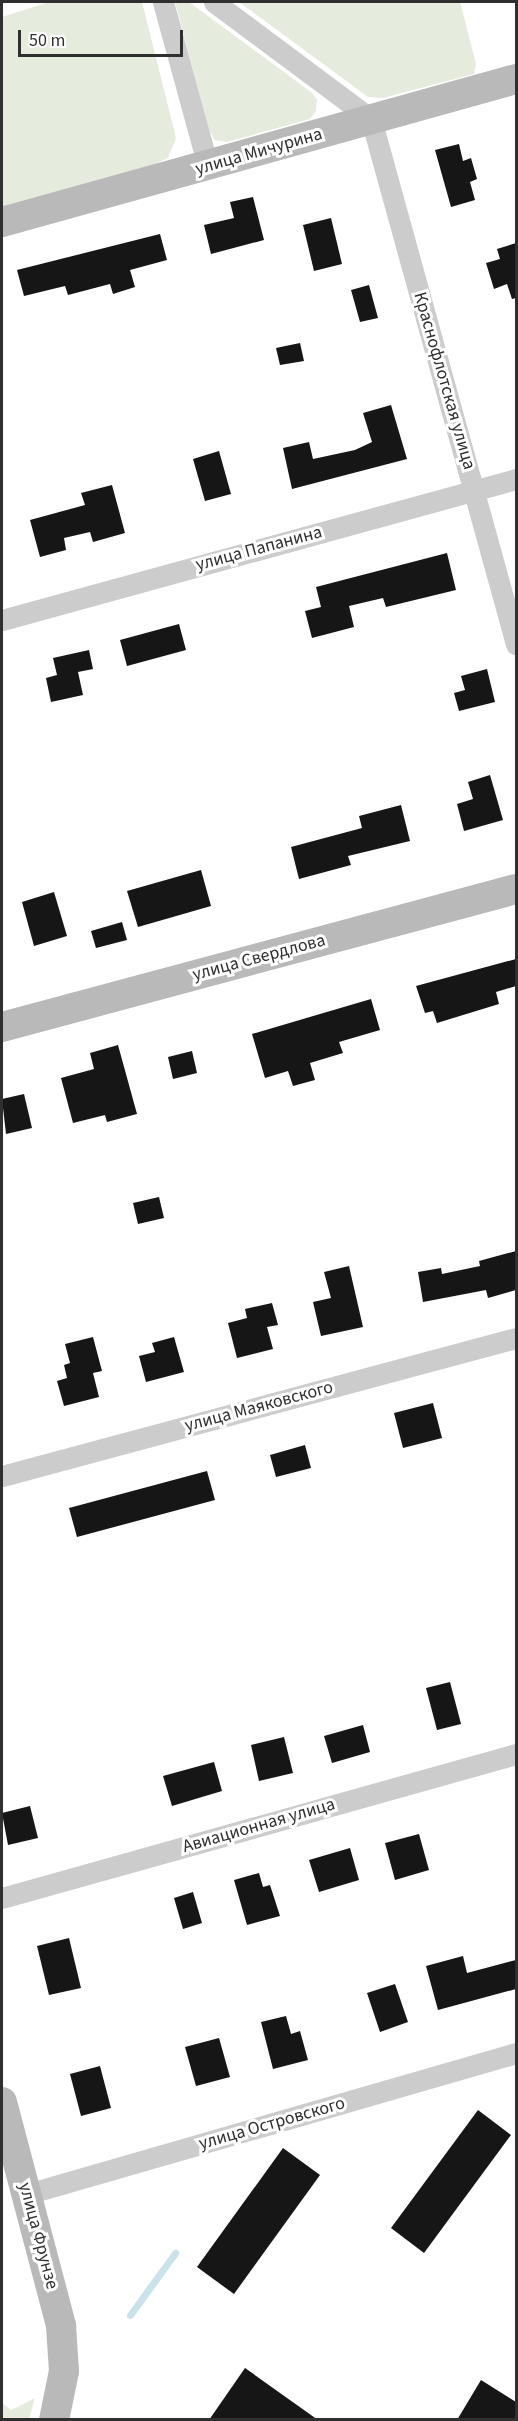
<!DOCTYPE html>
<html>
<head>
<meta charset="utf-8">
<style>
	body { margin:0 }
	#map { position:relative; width:518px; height:2421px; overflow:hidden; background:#fff; font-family:"Source Sans 3",sans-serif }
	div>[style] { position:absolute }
	.green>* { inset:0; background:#e6ecdd }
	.stream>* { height:7px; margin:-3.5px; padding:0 3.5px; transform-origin:3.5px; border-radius:3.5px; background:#cae2eb }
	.building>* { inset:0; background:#161616 }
	.street>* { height:21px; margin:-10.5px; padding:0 10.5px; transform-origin:10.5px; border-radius:10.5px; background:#ccc }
	.secondary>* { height:30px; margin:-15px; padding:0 15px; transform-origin:15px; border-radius:15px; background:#b9b9b9 }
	span { translate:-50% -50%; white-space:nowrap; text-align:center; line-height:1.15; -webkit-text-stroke:6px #fff; paint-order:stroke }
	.street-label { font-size:18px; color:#2f2f2f }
	.frame { position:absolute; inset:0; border:3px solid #2f2f2f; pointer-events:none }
	.scale { position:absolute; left:18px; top:30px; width:165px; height:27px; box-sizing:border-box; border:3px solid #2f2f2f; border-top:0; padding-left:8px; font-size:18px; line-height:21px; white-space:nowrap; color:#2f2f2f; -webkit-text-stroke:4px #fff; paint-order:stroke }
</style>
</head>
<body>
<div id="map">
	<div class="green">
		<i style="clip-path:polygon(49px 2px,142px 2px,176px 138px,168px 158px,153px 165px,2px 207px,2px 17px)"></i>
		<i style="clip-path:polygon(175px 2px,189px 2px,311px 92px,317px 100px,316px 111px,310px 119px,227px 142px,215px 140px,209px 130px)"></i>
		<i style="clip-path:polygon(239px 2px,460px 2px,476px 64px,474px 74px,383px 98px,368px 97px)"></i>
		<i style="clip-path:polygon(35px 2398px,29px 2419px,2px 2419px,2px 2403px,11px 2410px)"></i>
	</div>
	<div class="stream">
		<i style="left:130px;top:2315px;width:77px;rotate:-54deg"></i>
	</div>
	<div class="building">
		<i style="clip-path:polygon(459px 144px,463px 161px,471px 158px,477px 179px,470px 182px,475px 200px,451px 207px,435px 150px)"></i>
		<i style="clip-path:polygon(253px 197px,264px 240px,211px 254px,204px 225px,234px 218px,230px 202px)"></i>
		<i style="clip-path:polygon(331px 218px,342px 264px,314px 271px,303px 225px)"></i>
		<i style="clip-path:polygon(160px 234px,167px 260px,130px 270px,135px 287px,113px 294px,110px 284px,68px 295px,65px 286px,24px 296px,17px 270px)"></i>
		<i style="clip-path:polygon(516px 243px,516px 298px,512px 299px,507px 284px,494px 289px,486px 263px,500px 259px,497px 249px)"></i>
		<i style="clip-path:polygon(369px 285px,378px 318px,360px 322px,351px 290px)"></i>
		<i style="clip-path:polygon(300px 343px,304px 361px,280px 365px,276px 348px)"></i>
		<i style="clip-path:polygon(391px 405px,407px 459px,292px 489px,283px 448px,309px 442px,313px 459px,355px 450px,372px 442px,363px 413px)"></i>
		<i style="clip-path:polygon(219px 451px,231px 494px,205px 501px,193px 459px)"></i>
		<i style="clip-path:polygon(112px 485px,125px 533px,93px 542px,90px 532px,64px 538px,66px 550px,40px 557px,30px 520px,85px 505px,81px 493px)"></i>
		<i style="clip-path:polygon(447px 553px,456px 590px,386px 607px,383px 598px,349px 606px,354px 627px,312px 638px,305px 611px,321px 607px,316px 587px)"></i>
		<i style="clip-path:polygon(179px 624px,186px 650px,127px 666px,120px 640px)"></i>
		<i style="clip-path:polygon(89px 650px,93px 669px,78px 672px,83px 695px,51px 702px,46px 678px,57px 675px,53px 658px)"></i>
		<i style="clip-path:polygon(487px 669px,495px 702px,459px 711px,454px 693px,465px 690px,461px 676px)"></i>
		<i style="clip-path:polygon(490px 775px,503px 820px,464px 831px,457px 804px,473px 799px,468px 782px)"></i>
		<i style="clip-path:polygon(401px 805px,410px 841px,348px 856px,351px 865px,299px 879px,291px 847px,362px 828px,359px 816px)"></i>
		<i style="clip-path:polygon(201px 870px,211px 906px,138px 927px,127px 891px)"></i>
		<i style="clip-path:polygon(54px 892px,67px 936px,34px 946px,22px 902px)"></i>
		<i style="clip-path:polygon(122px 922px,127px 940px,96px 948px,91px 931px)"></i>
		<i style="clip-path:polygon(516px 959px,516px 986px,496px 992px,499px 1004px,437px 1023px,433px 1011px,425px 1013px,416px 986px)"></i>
		<i style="clip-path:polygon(371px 999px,380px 1030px,339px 1042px,343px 1053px,310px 1063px,315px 1080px,293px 1086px,288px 1071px,265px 1078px,252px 1034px)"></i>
		<i style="clip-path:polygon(118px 1045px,137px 1114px,107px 1122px,105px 1115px,73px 1123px,61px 1078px,94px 1069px,90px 1053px)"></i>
		<i style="clip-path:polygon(192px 1051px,197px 1073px,173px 1079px,168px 1057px)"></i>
		<i style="clip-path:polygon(24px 1094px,32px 1128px,6px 1134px,2px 1099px)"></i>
		<i style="clip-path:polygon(159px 1197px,164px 1218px,138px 1224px,133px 1203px)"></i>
		<i style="clip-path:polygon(516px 1251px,516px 1290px,488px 1298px,486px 1290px,423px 1302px,418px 1272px,441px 1268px,442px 1274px,480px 1266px,479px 1261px)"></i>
		<i style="clip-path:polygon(349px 1266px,363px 1327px,321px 1336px,313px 1302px,331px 1298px,324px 1272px)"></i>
		<i style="clip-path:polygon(272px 1303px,278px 1325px,267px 1327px,273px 1349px,237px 1358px,228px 1323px,247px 1318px,245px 1309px)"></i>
		<i style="clip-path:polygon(93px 1337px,102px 1371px,93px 1373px,99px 1397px,64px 1406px,57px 1381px,67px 1378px,64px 1365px,70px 1363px,65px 1344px)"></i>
		<i style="clip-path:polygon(174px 1337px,184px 1372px,146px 1382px,139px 1356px,155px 1352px,152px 1343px)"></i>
		<i style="clip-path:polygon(433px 1403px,442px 1438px,403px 1448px,394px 1413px)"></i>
		<i style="clip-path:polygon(305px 1445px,311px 1468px,276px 1477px,270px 1455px)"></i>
		<i style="clip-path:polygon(207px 1471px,215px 1500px,77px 1537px,69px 1508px)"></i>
		<i style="clip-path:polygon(450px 1682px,461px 1724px,437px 1730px,426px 1688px)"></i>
		<i style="clip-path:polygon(363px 1725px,370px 1752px,332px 1763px,324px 1736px)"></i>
		<i style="clip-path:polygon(284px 1737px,293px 1773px,259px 1781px,251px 1745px)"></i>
		<i style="clip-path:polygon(214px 1762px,222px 1791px,172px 1806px,163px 1776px)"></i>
		<i style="clip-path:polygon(30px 1806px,38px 1838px,8px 1845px,2px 1813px)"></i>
		<i style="clip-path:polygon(419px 1834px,429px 1870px,395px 1880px,385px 1843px)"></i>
		<i style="clip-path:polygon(350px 1848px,359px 1880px,319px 1892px,309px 1860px)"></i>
		<i style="clip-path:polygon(259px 1873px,263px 1887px,270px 1885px,280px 1916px,247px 1925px,234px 1880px)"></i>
		<i style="clip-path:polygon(193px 1892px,202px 1923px,183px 1929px,174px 1898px)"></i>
		<i style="clip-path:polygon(69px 1938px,81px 1988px,49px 1995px,37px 1946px)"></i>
		<i style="clip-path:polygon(463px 1956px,467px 1973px,516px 1960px,516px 1989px,438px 2010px,426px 1966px)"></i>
		<i style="clip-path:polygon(395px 1984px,408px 2022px,380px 2032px,367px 1993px)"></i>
		<i style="clip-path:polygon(286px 2016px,291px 2034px,300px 2031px,308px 2060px,273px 2069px,261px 2022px)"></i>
		<i style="clip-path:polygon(219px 2038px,230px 2077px,196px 2086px,185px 2047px)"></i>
		<i style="clip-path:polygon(100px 2066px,111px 2108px,81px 2116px,70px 2074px)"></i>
		<i style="clip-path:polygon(478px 2110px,511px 2135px,424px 2253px,391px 2228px)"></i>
		<i style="clip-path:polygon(283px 2148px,320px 2175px,234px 2294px,197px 2267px)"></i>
		<i style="clip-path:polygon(245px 2368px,318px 2420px,209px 2420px)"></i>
		<i style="clip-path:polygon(481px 2380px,516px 2402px,516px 2420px,457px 2420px)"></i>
	</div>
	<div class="street">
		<i style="left:163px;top:2px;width:171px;rotate:74.7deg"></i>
		<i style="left:214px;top:2px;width:196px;rotate:36.7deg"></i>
		<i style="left:371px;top:119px;width:545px;rotate:74.56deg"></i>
		<i style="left:2px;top:620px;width:533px;rotate:-15.34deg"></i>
		<i style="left:2px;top:1476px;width:532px;rotate:-15.03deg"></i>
		<i style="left:2px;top:1898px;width:534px;rotate:-15.65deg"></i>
		<i style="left:27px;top:2194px;width:509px;rotate:-16.08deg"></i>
	</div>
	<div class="secondary">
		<i style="left:2px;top:222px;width:534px;rotate:-15.55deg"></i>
		<i style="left:2px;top:1027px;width:532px;rotate:-15.03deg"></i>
		<i style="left:2px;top:2102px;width:232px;rotate:75.2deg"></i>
		<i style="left:61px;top:2326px;width:45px;rotate:86.2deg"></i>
		<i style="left:64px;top:2371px;width:50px;rotate:101.5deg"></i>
	</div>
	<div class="street-label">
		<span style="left:259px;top:152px;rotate:-16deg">улица Мичурина</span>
		<span style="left:444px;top:381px;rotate:74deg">Краснофлотская улица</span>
		<span style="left:259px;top:549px;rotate:-15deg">улица Папанина</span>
		<span style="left:259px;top:958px;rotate:-15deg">улица Свердлова</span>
		<span style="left:259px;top:1407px;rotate:-15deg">улица Маяковского</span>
		<span style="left:259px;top:1826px;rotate:-16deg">Авиационная улица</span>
		<span style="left:272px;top:2124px;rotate:-16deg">улица Островского</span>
		<span style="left:38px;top:2236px;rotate:75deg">улица Фрунзе</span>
	</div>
	<div class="frame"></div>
	<div class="scale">50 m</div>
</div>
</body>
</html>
